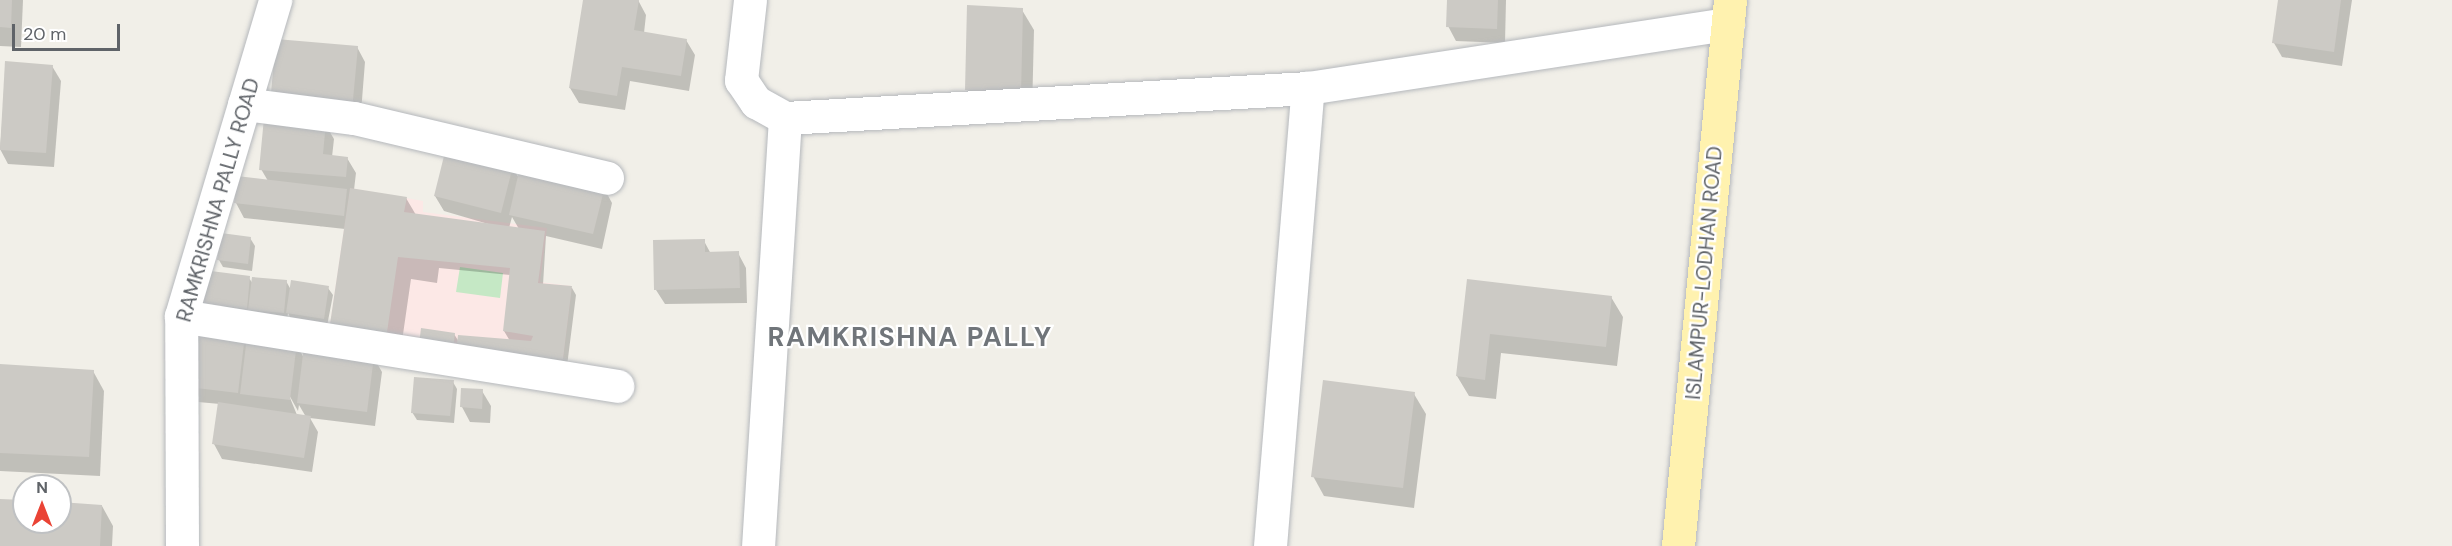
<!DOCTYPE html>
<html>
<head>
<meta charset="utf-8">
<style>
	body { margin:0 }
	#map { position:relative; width:2452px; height:546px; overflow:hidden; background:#f1efe8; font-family:"DM Sans",sans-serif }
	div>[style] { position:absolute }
	.medical>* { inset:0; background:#fce8e6 }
	.green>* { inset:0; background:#c5e8c5 }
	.shadow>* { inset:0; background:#0003 }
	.building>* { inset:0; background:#cccac5 }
	.roads { filter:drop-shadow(0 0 2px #b5b8bc) drop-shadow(0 0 2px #b5b8bc) }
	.minor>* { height:33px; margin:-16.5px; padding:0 16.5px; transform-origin:16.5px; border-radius:16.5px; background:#fff }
	.major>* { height:33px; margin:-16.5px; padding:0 16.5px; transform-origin:16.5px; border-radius:16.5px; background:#fff2af }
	span { translate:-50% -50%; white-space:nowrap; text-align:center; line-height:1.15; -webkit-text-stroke:4.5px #fff; paint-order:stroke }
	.street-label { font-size:21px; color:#5f6368 }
	.district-label { font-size:27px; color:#70757a; font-weight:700; letter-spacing:1.5px }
	.north { position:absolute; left:12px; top:474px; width:60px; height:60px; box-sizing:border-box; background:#fff; border:2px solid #bfc1c3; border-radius:50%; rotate:0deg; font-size:16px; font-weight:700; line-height:24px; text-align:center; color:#5f6368 }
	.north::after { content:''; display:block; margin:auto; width:21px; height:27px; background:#ea4335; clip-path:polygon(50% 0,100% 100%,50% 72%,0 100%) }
	.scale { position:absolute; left:12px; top:24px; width:108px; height:27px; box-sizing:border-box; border:3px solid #5f6368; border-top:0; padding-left:8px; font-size:18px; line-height:21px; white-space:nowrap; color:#5f6368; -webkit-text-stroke:4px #fff; paint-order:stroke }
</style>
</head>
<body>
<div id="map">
	<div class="medical">
		<i style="clip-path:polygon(350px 188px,423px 201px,423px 212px,547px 228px,540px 282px,572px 286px,563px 359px,329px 331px)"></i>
	</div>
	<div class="green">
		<i style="clip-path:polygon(460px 267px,503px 273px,500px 298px,456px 292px)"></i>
	</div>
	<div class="shadow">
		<i style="clip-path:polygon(0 0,23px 0,21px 47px,0 46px)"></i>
		<i style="clip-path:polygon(585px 0,638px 0,646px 15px,644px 33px,686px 40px,695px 55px,689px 91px,630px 81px,625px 110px,579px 103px,570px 88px)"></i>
		<i style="clip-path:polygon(1448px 0,1506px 0,1505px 43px,1456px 41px,1448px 26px)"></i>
		<i style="clip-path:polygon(2280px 0,2352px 0,2342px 66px,2282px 57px,2274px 43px)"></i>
		<i style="clip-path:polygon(1022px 10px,1034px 30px,1032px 113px,978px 109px,967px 89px)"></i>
		<i style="clip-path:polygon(evenodd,357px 47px,365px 62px,360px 125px,324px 122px,334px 139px,332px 157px,347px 158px,356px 173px,354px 190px,406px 198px,416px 215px,495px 226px,444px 211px,435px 196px,512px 167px,519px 178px,604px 188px,612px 203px,602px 249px,546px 236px,543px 285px,572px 288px,576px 295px,567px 366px,425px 352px,454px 334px,459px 342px,510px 341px,504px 331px,511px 275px,439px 268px,437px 283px,411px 279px,399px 362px,374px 358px,382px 372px,375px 426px,310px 418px,318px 432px,312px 472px,222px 459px,214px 444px,220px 404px,198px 402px,190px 387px,197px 331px,296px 344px,304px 358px,344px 353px,345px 229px,244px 218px,236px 203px,268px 181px,261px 169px,357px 47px,512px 217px,519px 229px,509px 228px,512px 217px,357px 47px,288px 393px,298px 411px,299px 405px,306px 417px,297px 415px,288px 393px)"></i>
		<i style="clip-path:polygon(7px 62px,52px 66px,61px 81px,54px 167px,8px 164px,0 149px)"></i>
		<i style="clip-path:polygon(250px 238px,255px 246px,252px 271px,223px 267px,219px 260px)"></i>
		<i style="clip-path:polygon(704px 241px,711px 254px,738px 253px,746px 268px,747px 303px,665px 304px,656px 290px)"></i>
		<i style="clip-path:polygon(249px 278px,253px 284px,286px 281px,291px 290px,328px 288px,333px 295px,327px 326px,292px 321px,288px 313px,287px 320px,209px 318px)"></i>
		<i style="clip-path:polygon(1468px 281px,1611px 297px,1623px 317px,1617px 366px,1501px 353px,1496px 399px,1469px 396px,1457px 376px)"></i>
		<i style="clip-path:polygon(0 366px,93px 371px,104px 391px,100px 476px,0 471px)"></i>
		<i style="clip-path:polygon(453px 382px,457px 389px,454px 423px,417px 420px,412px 412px)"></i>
		<i style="clip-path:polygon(482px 391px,491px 406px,490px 423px,470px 422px,462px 407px)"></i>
		<i style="clip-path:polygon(1414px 394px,1426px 414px,1414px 508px,1324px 496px,1313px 476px)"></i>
		<i style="clip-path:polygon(0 501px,24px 502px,24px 522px,60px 522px,60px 504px,102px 506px,113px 526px,112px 546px,0 546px)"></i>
	</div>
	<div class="building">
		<i style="clip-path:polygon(0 0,12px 0,11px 28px,0 27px)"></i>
		<i style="clip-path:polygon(583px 0,639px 0,634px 30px,687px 39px,681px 76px,622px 67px,617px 96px,569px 88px)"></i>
		<i style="clip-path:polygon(1447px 0,1498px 0,1497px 29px,1446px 27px)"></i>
		<i style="clip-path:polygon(2278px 0,2341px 0,2334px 52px,2272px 43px)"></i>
		<i style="clip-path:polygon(967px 5px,1023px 8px,1021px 94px,965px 90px)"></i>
		<i style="clip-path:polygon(276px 39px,358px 46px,352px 110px,270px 103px)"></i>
		<i style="clip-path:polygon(5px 61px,53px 65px,46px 153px,0 150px)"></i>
		<i style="clip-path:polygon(264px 118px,326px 122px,323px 154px,348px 157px,346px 177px,259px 170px)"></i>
		<i style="clip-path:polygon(446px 148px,513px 166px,501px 213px,434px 196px)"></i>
		<i style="clip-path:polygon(520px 167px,605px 186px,593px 234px,509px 215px)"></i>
		<i style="clip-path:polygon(237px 176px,347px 189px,344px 216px,234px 203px)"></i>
		<i style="clip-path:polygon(350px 188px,407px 197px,404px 212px,545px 231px,538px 283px,572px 286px,563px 359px,456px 353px,458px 335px,531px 341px,533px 336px,503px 331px,510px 268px,398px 257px,386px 339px,329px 331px)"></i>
		<i style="clip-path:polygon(221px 233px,251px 237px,248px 264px,217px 260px)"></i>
		<i style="clip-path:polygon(705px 239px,705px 252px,739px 251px,740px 288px,654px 290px,653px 240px)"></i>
		<i style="clip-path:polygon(203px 270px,250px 276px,247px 309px,199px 303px)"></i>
		<i style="clip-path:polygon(252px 277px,287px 280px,284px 313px,248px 310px)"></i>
		<i style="clip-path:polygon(1467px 279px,1612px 296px,1606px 347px,1490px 334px,1485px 380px,1456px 376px)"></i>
		<i style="clip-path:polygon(291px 280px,329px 286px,324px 319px,286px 313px)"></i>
		<i style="clip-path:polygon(421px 328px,455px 333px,453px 350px,419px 345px)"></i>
		<i style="clip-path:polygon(195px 330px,245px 335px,238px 393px,188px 387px)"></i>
		<i style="clip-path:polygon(247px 337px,297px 342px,290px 400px,240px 394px)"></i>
		<i style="clip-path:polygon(304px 346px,374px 356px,367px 412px,297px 403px)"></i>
		<i style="clip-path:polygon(0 364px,94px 370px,89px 457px,0 453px)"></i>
		<i style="clip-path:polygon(414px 377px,454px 380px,450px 416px,411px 413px)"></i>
		<i style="clip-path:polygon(1323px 380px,1415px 392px,1403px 488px,1311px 477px)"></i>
		<i style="clip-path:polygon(461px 388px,483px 389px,482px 409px,460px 407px)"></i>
		<i style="clip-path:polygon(218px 402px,311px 416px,304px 458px,212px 444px)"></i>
		<i style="clip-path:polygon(0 499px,24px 500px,24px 522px,60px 522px,60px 502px,102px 505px,100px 546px,0 546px)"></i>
	</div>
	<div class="roads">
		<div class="minor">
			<i style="left:750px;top:0;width:81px;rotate:96.4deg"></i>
			<i style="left:741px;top:80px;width:27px;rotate:56deg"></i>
			<i style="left:756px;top:102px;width:33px;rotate:29deg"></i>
			<i style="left:785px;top:118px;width:429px;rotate:93.6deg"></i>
			<i style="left:244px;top:104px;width:111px;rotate:7.3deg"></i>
			<i style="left:354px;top:118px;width:260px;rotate:13.3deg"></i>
			<i style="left:785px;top:118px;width:524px;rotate:-3.28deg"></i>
			<i style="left:1308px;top:88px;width:425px;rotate:-8.7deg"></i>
			<i style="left:181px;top:316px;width:442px;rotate:9.1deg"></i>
			<i style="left:182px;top:546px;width:230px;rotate:-90.2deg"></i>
			<i style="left:181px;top:316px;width:330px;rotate:-73.4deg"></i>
			<i style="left:1270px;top:546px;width:460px;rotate:-85.3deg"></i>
		</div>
		<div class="major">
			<i style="left:1678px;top:546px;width:548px;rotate:-84.56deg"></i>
		</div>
	</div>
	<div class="street-label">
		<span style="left:218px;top:200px;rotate:-74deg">RAMKRISHNA PALLY ROAD</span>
		<span style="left:1704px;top:273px;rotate:-85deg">ISLAMPUR-LODHAN ROAD</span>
	</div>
	<div class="district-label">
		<span style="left:910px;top:337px">RAMKRISHNA PALLY</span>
	</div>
	<div class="north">N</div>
	<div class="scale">20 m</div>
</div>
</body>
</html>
